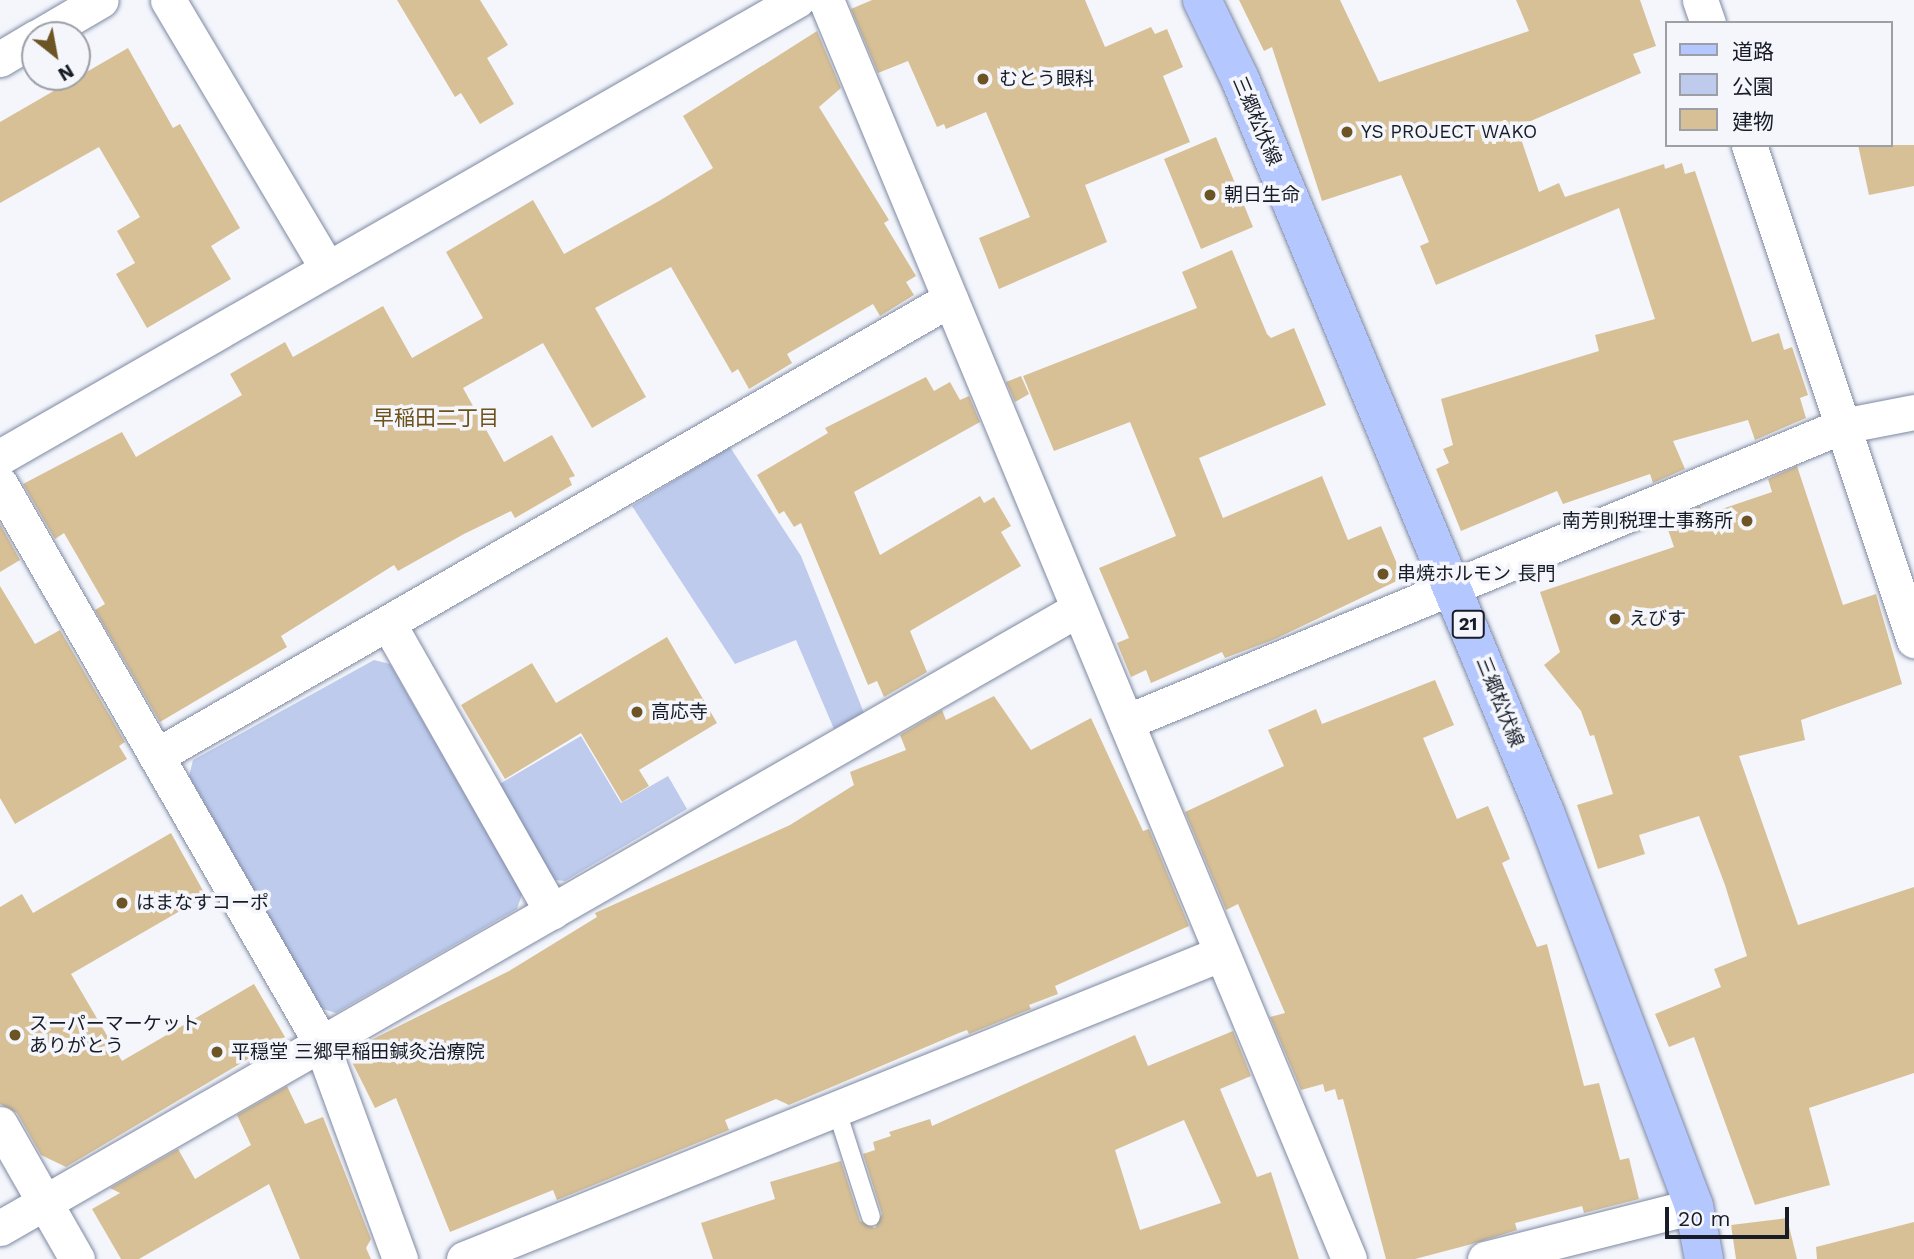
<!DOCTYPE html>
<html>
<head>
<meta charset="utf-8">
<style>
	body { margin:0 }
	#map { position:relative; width:1914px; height:1259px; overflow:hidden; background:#f4f6fc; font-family:"Work Sans","Noto Sans JP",sans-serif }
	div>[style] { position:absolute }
	.green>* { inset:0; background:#becbed }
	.building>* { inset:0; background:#d8c096 }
	.roads { filter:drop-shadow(0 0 2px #7f89a2) drop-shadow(0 0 2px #7f89a2) }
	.service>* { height:18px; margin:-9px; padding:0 9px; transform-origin:9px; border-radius:9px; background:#fff }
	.minor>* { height:35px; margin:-17.5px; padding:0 17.5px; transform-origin:17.5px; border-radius:17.5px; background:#fff }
	.primary>* { height:38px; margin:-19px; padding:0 19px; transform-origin:19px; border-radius:19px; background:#b5c7ff }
	.dots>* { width:19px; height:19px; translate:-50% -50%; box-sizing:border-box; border:4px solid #f4f6fc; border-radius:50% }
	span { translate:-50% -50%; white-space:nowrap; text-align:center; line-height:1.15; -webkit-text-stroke:7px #f4f6fc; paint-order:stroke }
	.shield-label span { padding:2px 5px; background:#f4f6fc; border:2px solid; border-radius:5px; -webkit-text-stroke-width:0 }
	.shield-label { font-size:18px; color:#181c26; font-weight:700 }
	.poi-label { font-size:19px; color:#181c26 }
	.left { translate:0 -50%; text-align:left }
	.right { translate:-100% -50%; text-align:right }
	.street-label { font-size:19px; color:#181c26 }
	.neighbourhood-label { font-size:21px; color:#6d521a }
	.legend { position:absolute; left:1665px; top:21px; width:228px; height:126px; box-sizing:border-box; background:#f4f6fc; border:2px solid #9c9fa6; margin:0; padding:9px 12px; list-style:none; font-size:21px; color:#181c26 }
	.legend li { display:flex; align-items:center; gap:14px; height:35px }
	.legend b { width:35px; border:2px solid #9c9fa6 }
	.north { position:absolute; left:21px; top:21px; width:70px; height:70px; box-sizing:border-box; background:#f4f6fc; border:2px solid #9c9fa6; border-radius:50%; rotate:149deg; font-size:19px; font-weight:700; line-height:28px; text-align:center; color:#181c26 }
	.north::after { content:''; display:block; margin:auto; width:24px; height:32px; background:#6d5425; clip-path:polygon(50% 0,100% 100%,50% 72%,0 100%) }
	.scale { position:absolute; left:1665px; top:1207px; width:124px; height:32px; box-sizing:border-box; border:4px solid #181c26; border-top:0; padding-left:9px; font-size:21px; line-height:24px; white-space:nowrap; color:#181c26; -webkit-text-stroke:5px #f4f6fc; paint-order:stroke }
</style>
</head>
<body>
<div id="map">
	<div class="green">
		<i style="clip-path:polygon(730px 447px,801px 556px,864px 713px,834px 729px,796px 640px,735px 664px,632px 506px)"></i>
		<i style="clip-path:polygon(374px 660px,390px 664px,522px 894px,517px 909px,336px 1013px,320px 1008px,189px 776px,193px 760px)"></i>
		<i style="clip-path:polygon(581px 736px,621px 803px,668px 776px,687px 809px,565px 881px,544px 879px,491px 789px)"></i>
	</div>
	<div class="building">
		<i style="clip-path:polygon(397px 0,480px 0,508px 45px,487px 58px,514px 104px,480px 124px,461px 93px,455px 97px)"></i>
		<i style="clip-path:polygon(872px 0,1085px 0,1105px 47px,1151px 27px,1155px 34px,1167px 29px,1183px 67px,1163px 76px,1190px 142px,1085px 185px,1107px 242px,999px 289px,979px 238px,1030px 217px,986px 112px,946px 129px,944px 124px,937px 127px,908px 61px,878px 73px,851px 9px)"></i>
		<i style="clip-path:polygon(1239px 0,1340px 0,1379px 82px,1529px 31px,1516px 0,1640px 0,1656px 46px,1633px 54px,1641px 73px,1517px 127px,1539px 192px,1559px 183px,1565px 197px,1664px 164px,1665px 169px,1682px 163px,1685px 174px,1695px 171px,1752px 342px,1779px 333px,1784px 350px,1792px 347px,1808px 395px,1800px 398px,1806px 418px,1755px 440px,1748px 420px,1673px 441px,1685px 469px,1653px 483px,1650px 474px,1563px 504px,1557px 491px,1461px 531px,1436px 469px,1449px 463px,1443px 449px,1453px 445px,1441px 399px,1599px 351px,1595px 335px,1655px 319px,1619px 208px,1436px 285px,1420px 246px,1429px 242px,1401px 175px,1322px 201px,1272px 47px,1264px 51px)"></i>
		<i style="clip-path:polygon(817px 31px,841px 88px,819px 107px,889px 220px,884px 223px,916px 276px,906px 282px,914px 295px,880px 316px,873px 304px,787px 354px,792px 363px,749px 389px,738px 369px,732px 373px,671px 267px,595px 308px,646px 397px,592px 428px,543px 343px,463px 388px,504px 462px,552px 435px,575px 476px,569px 478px,572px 485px,515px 518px,511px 511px,464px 534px,398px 571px,394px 565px,281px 636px,287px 647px,160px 722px,95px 610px,105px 604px,64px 533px,55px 539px,23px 484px,122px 432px,136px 457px,242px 395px,230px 374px,285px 342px,293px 357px,383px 306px,412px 358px,483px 318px,446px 252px,533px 200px,564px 254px,659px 201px,713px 168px,683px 116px)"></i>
		<i style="clip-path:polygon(128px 48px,173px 128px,180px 124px,240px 228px,211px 246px,231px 279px,147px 328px,116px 274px,135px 263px,117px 231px,140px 217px,99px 147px,0 203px,0 122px)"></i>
		<i style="clip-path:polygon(1216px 137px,1253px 227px,1201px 249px,1164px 159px)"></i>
		<i style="clip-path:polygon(1858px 145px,1914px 145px,1914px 186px,1869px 195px)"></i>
		<i style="clip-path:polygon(1232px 250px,1267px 334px,1271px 338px,1294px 328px,1326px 405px,1199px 458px,1223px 518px,1322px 476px,1348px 540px,1381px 526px,1403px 578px,1275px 639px,1225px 658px,1222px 652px,1151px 683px,1146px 670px,1131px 677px,1117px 643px,1129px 638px,1099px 568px,1176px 536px,1130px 422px,1054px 451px,1023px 376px,1197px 308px,1182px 272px)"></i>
		<i style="clip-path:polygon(1021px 376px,1029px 394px,1015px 402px,1006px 382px)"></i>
		<i style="clip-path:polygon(926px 377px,934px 391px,950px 382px,960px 400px,969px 396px,980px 422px,854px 492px,880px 555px,980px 496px,984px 503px,994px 497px,1011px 526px,1001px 532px,1021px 566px,910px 631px,927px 672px,884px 697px,877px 681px,868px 685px,801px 523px,794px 527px,784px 511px,779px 514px,757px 475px,828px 433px,825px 428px)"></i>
		<i style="clip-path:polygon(1797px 466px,1843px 605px,1876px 594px,1902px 684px,1801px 720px,1805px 740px,1739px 756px,1798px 925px,1914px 887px,1914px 1073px,1809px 1108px,1830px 1185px,1755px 1205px,1694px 1037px,1669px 1047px,1655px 1014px,1721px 987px,1714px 969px,1747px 956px,1725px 885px,1699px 816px,1639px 835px,1645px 854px,1598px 869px,1577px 805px,1613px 794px,1594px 735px,1590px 736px,1581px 711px,1544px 665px,1560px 652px,1540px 592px,1674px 547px,1665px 521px,1700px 506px,1704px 515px,1772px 492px,1768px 479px)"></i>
		<i style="clip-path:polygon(0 524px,20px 560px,0 572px)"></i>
		<i style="clip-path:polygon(0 586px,35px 644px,60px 630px,125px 742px,119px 746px,127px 759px,15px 824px,0 798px)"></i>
		<i style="clip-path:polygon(667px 637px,717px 723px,639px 770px,649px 786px,622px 802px,581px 733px,505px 779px,461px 705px,532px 663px,556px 703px)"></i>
		<i style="clip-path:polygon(1435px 680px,1454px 725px,1423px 738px,1457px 819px,1488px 806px,1510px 859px,1502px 863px,1537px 947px,1547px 944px,1584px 1086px,1599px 1083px,1620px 1160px,1629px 1158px,1639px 1199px,1584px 1213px,1582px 1206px,1515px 1223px,1517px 1230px,1472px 1244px,1415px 1259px,1386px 1259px,1343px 1099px,1338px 1100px,1335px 1089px,1325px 1092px,1323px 1084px,1301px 1090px,1270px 1017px,1285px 1013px,1238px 904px,1226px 910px,1185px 812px,1284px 766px,1268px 730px,1316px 709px,1322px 724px)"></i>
		<i style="clip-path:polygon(994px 696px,1031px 750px,1091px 718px,1143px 831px,1149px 829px,1189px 926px,1055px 986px,1058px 994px,1029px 1005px,1031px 1009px,969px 1034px,967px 1030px,959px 1033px,789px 1105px,776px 1099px,725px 1120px,729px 1130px,557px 1200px,553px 1190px,450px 1232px,396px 1098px,375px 1108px,347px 1052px,509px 971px,597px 917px,595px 913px,790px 825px,854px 785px,850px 772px,906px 750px,900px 735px,942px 710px,946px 720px)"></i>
		<i style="clip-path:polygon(171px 833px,206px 896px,71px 974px,122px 1061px,254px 984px,285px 1037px,66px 1167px,41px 1155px,17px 1113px,0 1104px,0 907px,22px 894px,33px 913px)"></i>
		<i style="clip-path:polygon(evenodd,1233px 1031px,1251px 1076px,1220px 1089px,1257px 1177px,1271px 1172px,1299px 1259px,713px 1259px,701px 1223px,775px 1199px,770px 1182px,841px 1161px,860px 1221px,875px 1228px,882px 1214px,863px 1154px,875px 1150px,873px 1142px,891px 1136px,889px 1132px,930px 1119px,932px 1126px,1135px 1035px,1148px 1066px,1233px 1031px,1184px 1120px,1221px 1203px,1140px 1230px,1115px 1150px,1184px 1120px)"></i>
		<i style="clip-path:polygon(287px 1086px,305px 1124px,323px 1117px,371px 1239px,366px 1248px,371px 1259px,300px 1259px,269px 1184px,139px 1259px,121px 1259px,92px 1209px,120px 1193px,110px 1188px,178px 1149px,195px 1179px,251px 1145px,237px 1115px)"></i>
		<i style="clip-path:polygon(1787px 1218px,1797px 1259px,1736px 1259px,1731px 1225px)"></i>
		<i style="clip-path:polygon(1914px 1222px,1914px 1259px,1817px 1259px,1816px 1247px)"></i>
	</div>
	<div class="roads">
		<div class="service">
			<i style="left:836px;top:1108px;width:114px;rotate:72.2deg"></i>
		</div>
		<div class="minor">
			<i style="left:168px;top:0;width:312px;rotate:59.3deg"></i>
			<i style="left:826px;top:0;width:1363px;rotate:67.44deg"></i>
			<i style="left:1700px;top:0;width:24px;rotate:71deg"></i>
			<i style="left:41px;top:35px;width:69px;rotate:-30.3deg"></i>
			<i style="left:0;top:59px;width:41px;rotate:-31deg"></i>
			<i style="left:1749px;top:145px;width:522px;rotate:71.57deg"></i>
			<i style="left:0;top:457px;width:919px;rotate:-29.83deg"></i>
			<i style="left:0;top:484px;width:645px;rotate:60.13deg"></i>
			<i style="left:321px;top:1043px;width:230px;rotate:69.9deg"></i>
			<i style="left:388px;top:623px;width:332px;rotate:60.4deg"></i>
			<i style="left:1126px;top:722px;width:775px;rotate:-22.46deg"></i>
			<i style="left:1842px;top:426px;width:73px;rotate:-11deg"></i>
			<i style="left:156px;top:756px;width:916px;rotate:-29.92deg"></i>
			<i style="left:0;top:1124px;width:155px;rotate:60.3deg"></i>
			<i style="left:0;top:1228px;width:1243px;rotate:-29.86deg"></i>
			<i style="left:464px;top:1259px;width:815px;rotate:-21.97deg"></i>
			<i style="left:1485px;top:1259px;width:216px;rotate:-14.2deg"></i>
		</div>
		<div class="primary">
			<i style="left:1202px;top:0;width:88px;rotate:64.3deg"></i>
			<i style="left:1240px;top:79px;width:794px;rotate:67.41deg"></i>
			<i style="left:1545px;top:812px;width:421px;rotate:69.3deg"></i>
			<i style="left:1694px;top:1206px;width:54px;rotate:79.3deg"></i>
		</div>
	</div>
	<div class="dots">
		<i style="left:983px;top:79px;background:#6d5425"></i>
		<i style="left:1347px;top:132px;background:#6d5425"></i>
		<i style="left:1210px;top:195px;background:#6d5425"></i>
		<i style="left:1747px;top:521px;background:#6d5425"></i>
		<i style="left:1383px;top:574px;background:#6d5425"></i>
		<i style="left:1615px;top:619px;background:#6d5425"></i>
		<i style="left:637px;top:712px;background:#6d5425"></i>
		<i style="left:122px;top:903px;background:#6d5425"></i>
		<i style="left:15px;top:1035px;background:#6d5425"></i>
		<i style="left:217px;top:1052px;background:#6d5425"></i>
	</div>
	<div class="shield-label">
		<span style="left:1468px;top:624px">21</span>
	</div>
	<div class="poi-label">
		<span class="left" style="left:999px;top:79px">むとう眼科</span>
		<span class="left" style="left:1361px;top:132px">YS PROJECT WAKO</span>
		<span class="left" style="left:1224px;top:195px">朝日生命</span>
		<span class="right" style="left:1733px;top:521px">南芳則税理士事務所</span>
		<span class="left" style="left:1397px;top:574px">串焼ホルモン 長門</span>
		<span class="left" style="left:1629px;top:619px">えびす</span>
		<span class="left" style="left:651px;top:712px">高応寺</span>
		<span class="left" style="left:136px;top:903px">はまなすコーポ</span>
		<span class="left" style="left:29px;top:1035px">スーパーマーケット<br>ありがとう</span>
		<span class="left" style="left:231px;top:1052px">平穏堂 三郷早稲田鍼灸治療院</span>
	</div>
	<div class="street-label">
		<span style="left:1257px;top:121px;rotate:67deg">三郷松伏線</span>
		<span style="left:1500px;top:702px;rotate:68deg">三郷松伏線</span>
	</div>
	<div class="neighbourhood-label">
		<span style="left:436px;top:418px">早稲田二丁目</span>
	</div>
	<ul class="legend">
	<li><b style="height:9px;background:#b5c7ff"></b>道路</li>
	<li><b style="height:19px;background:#becbed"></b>公園</li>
	<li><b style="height:19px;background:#d8c096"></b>建物</li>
	</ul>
	<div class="north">N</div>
	<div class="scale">20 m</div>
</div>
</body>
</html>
